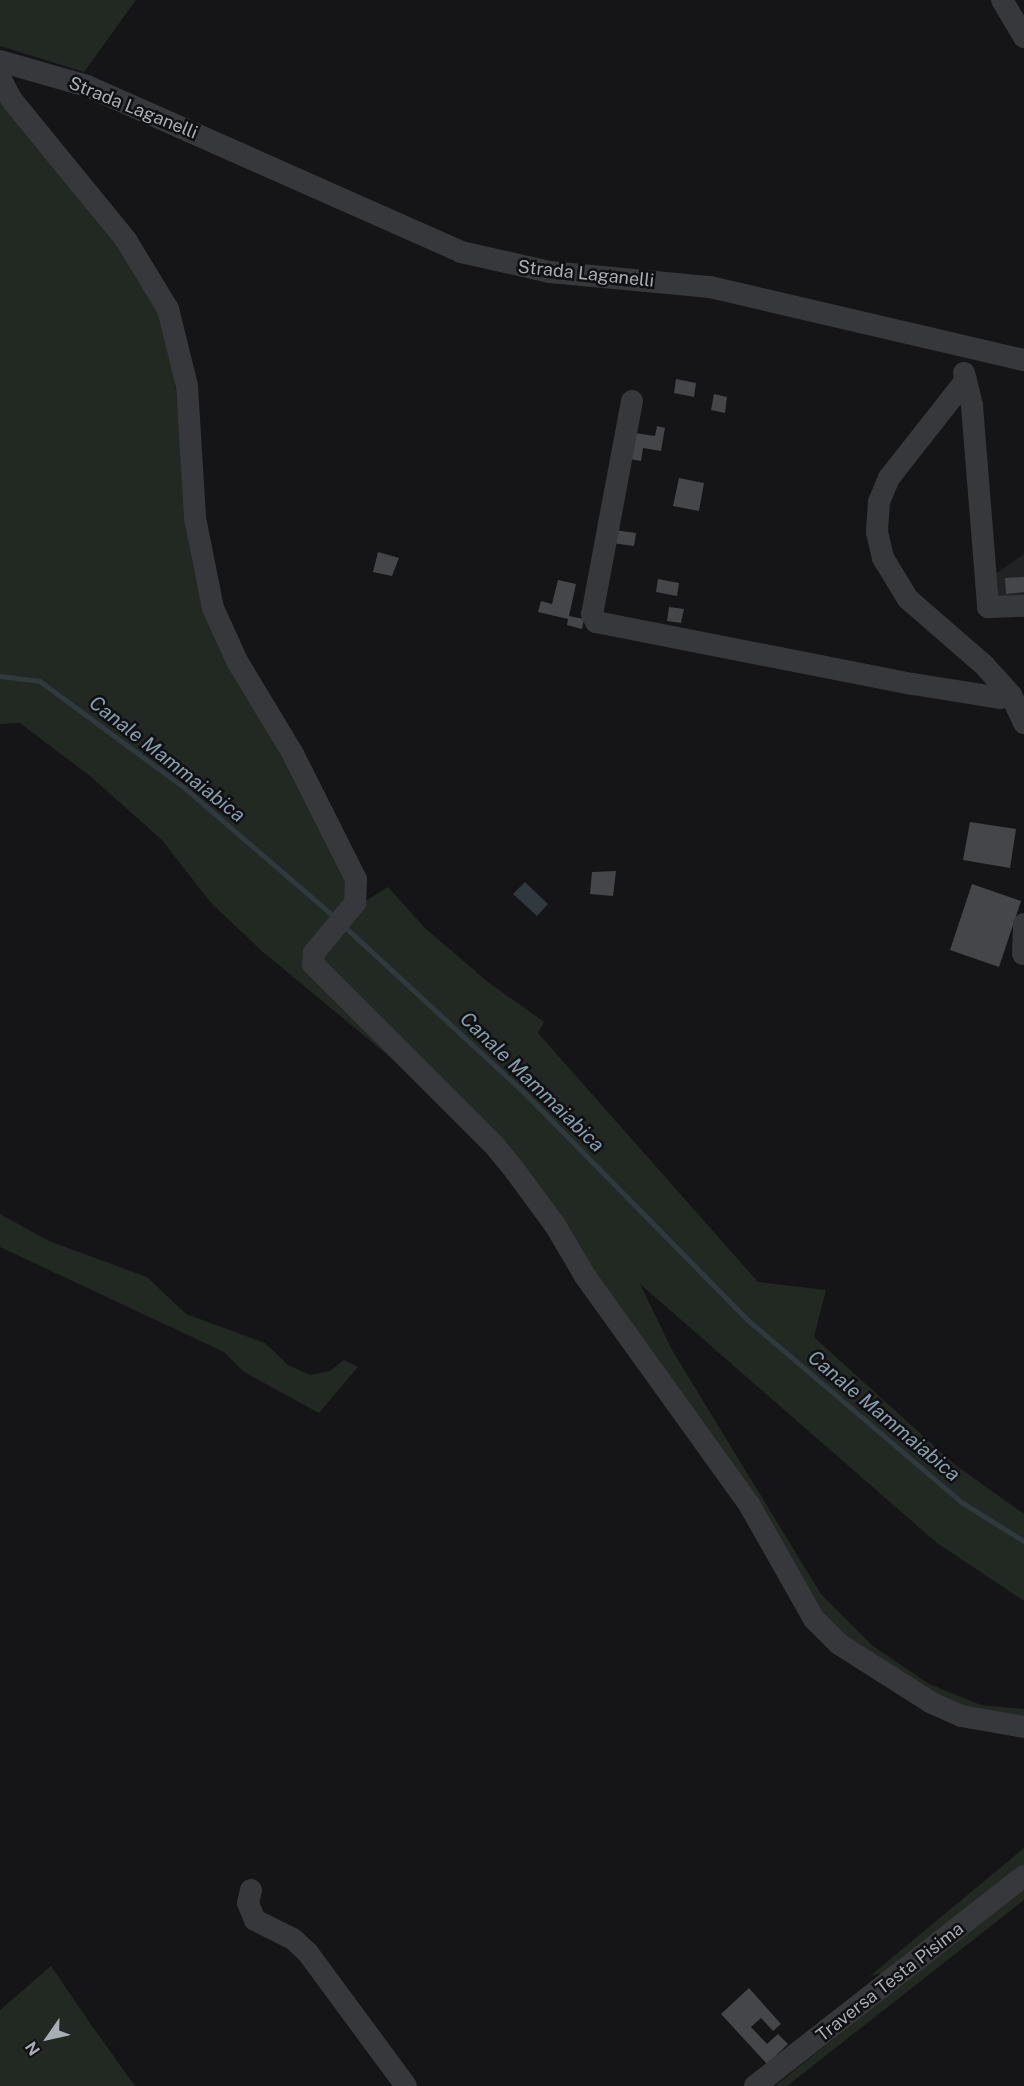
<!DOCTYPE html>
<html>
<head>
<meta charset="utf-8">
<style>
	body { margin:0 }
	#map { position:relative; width:1024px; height:2086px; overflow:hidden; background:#151517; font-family:"Public Sans",sans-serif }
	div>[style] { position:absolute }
	.built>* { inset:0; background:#212224 }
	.green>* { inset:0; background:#222822 }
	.water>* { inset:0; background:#30393e }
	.stream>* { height:4.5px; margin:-2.25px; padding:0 2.25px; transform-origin:2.25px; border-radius:2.25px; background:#30393e }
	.building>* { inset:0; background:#444649 }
	.minor>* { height:22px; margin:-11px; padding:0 11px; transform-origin:11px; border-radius:11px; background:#37383b }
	span { translate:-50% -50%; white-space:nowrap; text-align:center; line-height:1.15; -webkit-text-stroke:5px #101012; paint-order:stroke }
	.street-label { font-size:18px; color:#a8aeb5 }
	.water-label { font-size:20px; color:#839fad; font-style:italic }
	.north { position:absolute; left:18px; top:2008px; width:60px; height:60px; -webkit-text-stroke:4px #101012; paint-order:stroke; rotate:236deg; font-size:16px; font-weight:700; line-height:24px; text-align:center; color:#a8aeb5 }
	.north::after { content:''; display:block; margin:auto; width:21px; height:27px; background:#a8aeb5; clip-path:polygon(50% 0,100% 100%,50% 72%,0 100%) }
</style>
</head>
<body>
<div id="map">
	<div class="built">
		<i style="clip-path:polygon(1024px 554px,1024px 617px,998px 615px,994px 575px)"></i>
	</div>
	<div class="green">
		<i style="clip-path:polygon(0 0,136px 0,84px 72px,0 46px)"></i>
		<i style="clip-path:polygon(0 100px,149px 287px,173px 353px,187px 532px,195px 575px,212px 621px,302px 783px,359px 905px,388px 887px,425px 928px,488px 982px,544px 1022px,538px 1033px,758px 1282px,826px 1290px,814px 1337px,954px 1464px,1024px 1514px,1024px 1601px,937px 1543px,640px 1284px,672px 1350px,821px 1594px,873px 1646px,929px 1684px,981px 1705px,1024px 1709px,1024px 1722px,963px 1712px,823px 1622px,566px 1234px,305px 950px,437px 1096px,263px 952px,211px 903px,162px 840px,90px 776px,20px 723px,0 724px)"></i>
		<i style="clip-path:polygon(0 1214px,49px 1241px,147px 1277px,186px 1314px,265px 1343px,288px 1365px,310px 1375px,330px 1371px,344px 1360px,358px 1367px,319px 1413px,244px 1372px,224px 1352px,0 1247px)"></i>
		<i style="clip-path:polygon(1024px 1848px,1024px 1865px,883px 1973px,870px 1976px)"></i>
		<i style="clip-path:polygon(1024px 1885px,1024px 1900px,787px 2086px,775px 2086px)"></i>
		<i style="clip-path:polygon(51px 1966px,92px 2026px,135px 2086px,0 2086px,0 2010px)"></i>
	</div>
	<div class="water">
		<i style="clip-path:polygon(525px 882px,548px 904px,537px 916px,513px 894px)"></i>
	</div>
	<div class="stream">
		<i style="left:0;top:676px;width:40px;rotate:7.1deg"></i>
		<i style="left:40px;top:681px;width:180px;rotate:36.4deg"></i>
		<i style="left:185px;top:788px;width:199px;rotate:40.7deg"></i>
		<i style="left:344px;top:926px;width:242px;rotate:42.7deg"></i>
		<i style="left:522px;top:1090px;width:322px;rotate:45.5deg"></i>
		<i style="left:748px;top:1320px;width:282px;rotate:40.4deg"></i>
		<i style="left:963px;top:1503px;width:72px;rotate:31.9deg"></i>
	</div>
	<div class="building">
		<i style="clip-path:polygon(676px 379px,696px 383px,694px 397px,674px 393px)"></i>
		<i style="clip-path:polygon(714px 394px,727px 397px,725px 413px,711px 410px)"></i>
		<i style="clip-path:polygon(657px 426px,665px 428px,661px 451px,643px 448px,641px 461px,630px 459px,635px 433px,655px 436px)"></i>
		<i style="clip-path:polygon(679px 478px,704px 483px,699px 511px,673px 506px)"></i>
		<i style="clip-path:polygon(614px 530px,636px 533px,634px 546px,612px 543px)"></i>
		<i style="clip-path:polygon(378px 552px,399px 558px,392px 576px,373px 572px)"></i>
		<i style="clip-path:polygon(1024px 577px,1024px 592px,1006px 594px,1005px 578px)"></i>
		<i style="clip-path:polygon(658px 579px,679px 583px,677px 596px,656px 592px)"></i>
		<i style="clip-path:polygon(558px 580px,576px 584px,569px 616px,584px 619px,582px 629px,567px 625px,568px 619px,538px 612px,541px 601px,552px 604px)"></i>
		<i style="clip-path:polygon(669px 607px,684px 609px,681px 623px,667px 621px)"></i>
		<i style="clip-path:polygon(970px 822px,1016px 829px,1010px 868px,963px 860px)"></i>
		<i style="clip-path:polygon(616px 871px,613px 896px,590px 894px,592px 872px)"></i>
		<i style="clip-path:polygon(972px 884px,1021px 901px,999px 967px,950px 950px)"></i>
		<i style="clip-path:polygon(749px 1988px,781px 2024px,773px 2031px,761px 2018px,751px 2027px,767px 2044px,778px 2034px,788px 2044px,767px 2064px,721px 2014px)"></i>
	</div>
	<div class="minor">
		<i style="left:1002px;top:0;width:43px;rotate:59.3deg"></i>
		<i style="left:0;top:61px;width:91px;rotate:16deg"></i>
		<i style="left:87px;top:86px;width:409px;rotate:23.9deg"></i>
		<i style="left:461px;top:252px;width:91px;rotate:12.7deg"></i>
		<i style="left:550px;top:272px;width:161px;rotate:5.4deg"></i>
		<i style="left:710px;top:287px;width:322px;rotate:13.1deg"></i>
		<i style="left:0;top:78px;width:24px;rotate:62deg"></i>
		<i style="left:11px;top:99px;width:182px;rotate:50.8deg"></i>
		<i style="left:126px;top:240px;width:81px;rotate:58.7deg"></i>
		<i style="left:168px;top:309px;width:79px;rotate:76.1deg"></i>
		<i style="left:187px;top:386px;width:132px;rotate:86.5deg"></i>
		<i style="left:195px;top:518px;width:92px;rotate:78.7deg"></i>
		<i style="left:213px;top:608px;width:58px;rotate:65.6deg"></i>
		<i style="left:237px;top:661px;width:109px;rotate:58.9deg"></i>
		<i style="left:293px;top:754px;width:140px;rotate:63.3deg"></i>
		<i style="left:356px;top:879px;width:24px;rotate:92deg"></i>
		<i style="left:355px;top:903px;width:65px;rotate:129.4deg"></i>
		<i style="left:314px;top:953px;width:11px;rotate:95deg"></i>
		<i style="left:313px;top:964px;width:257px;rotate:45deg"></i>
		<i style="left:495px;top:1146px;width:33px;rotate:51deg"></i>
		<i style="left:516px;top:1172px;width:66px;rotate:53.7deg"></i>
		<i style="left:555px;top:1225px;width:59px;rotate:59.5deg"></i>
		<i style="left:585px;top:1276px;width:283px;rotate:54.3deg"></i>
		<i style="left:750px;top:1506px;width:130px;rotate:60.5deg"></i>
		<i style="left:814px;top:1619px;width:35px;rotate:45deg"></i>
		<i style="left:839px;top:1644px;width:110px;rotate:32.4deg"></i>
		<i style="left:932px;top:1703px;width:32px;rotate:24deg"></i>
		<i style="left:961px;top:1716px;width:64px;rotate:9.9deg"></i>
		<i style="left:964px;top:373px;width:34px;rotate:76deg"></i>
		<i style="left:972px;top:406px;width:202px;rotate:85.4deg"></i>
		<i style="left:988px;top:607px;width:36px;rotate:-2deg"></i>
		<i style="left:966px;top:380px;width:125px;rotate:128.2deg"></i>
		<i style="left:889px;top:478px;width:26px;rotate:113deg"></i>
		<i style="left:879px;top:502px;width:30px;rotate:94deg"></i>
		<i style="left:877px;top:532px;width:27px;rotate:77deg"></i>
		<i style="left:883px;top:558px;width:48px;rotate:58.6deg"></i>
		<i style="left:908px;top:599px;width:101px;rotate:41deg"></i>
		<i style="left:984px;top:665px;width:40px;rotate:48deg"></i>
		<i style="left:1011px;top:695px;width:31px;rotate:65deg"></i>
		<i style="left:632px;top:401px;width:217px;rotate:100.6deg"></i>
		<i style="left:592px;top:614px;width:9px;rotate:63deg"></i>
		<i style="left:596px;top:622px;width:323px;rotate:11.1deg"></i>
		<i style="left:913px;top:684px;width:88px;rotate:9.1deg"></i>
		<i style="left:1000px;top:698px;width:11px;rotate:-15deg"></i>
		<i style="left:1023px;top:954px;width:30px;rotate:-88deg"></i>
		<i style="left:251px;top:1890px;width:13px;rotate:103deg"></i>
		<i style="left:248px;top:1903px;width:18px;rotate:68deg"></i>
		<i style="left:255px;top:1920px;width:42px;rotate:26.6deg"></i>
		<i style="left:293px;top:1939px;width:21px;rotate:43deg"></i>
		<i style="left:308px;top:1953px;width:165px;rotate:53.6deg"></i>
		<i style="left:755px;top:2086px;width:341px;rotate:-38deg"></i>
	</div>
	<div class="street-label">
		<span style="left:133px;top:108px;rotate:22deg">Strada Laganelli</span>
		<span style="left:586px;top:274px;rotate:6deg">Strada Laganelli</span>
		<span style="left:890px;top:1982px;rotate:-38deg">Traversa Testa Pisima</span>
	</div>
	<div class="water-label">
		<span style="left:167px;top:759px;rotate:38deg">Canale Mammaiabica</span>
		<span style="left:532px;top:1082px;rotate:44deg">Canale Mammaiabica</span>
		<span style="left:884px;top:1416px;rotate:40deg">Canale Mammaiabica</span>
	</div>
	<div class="north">N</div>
</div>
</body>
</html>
